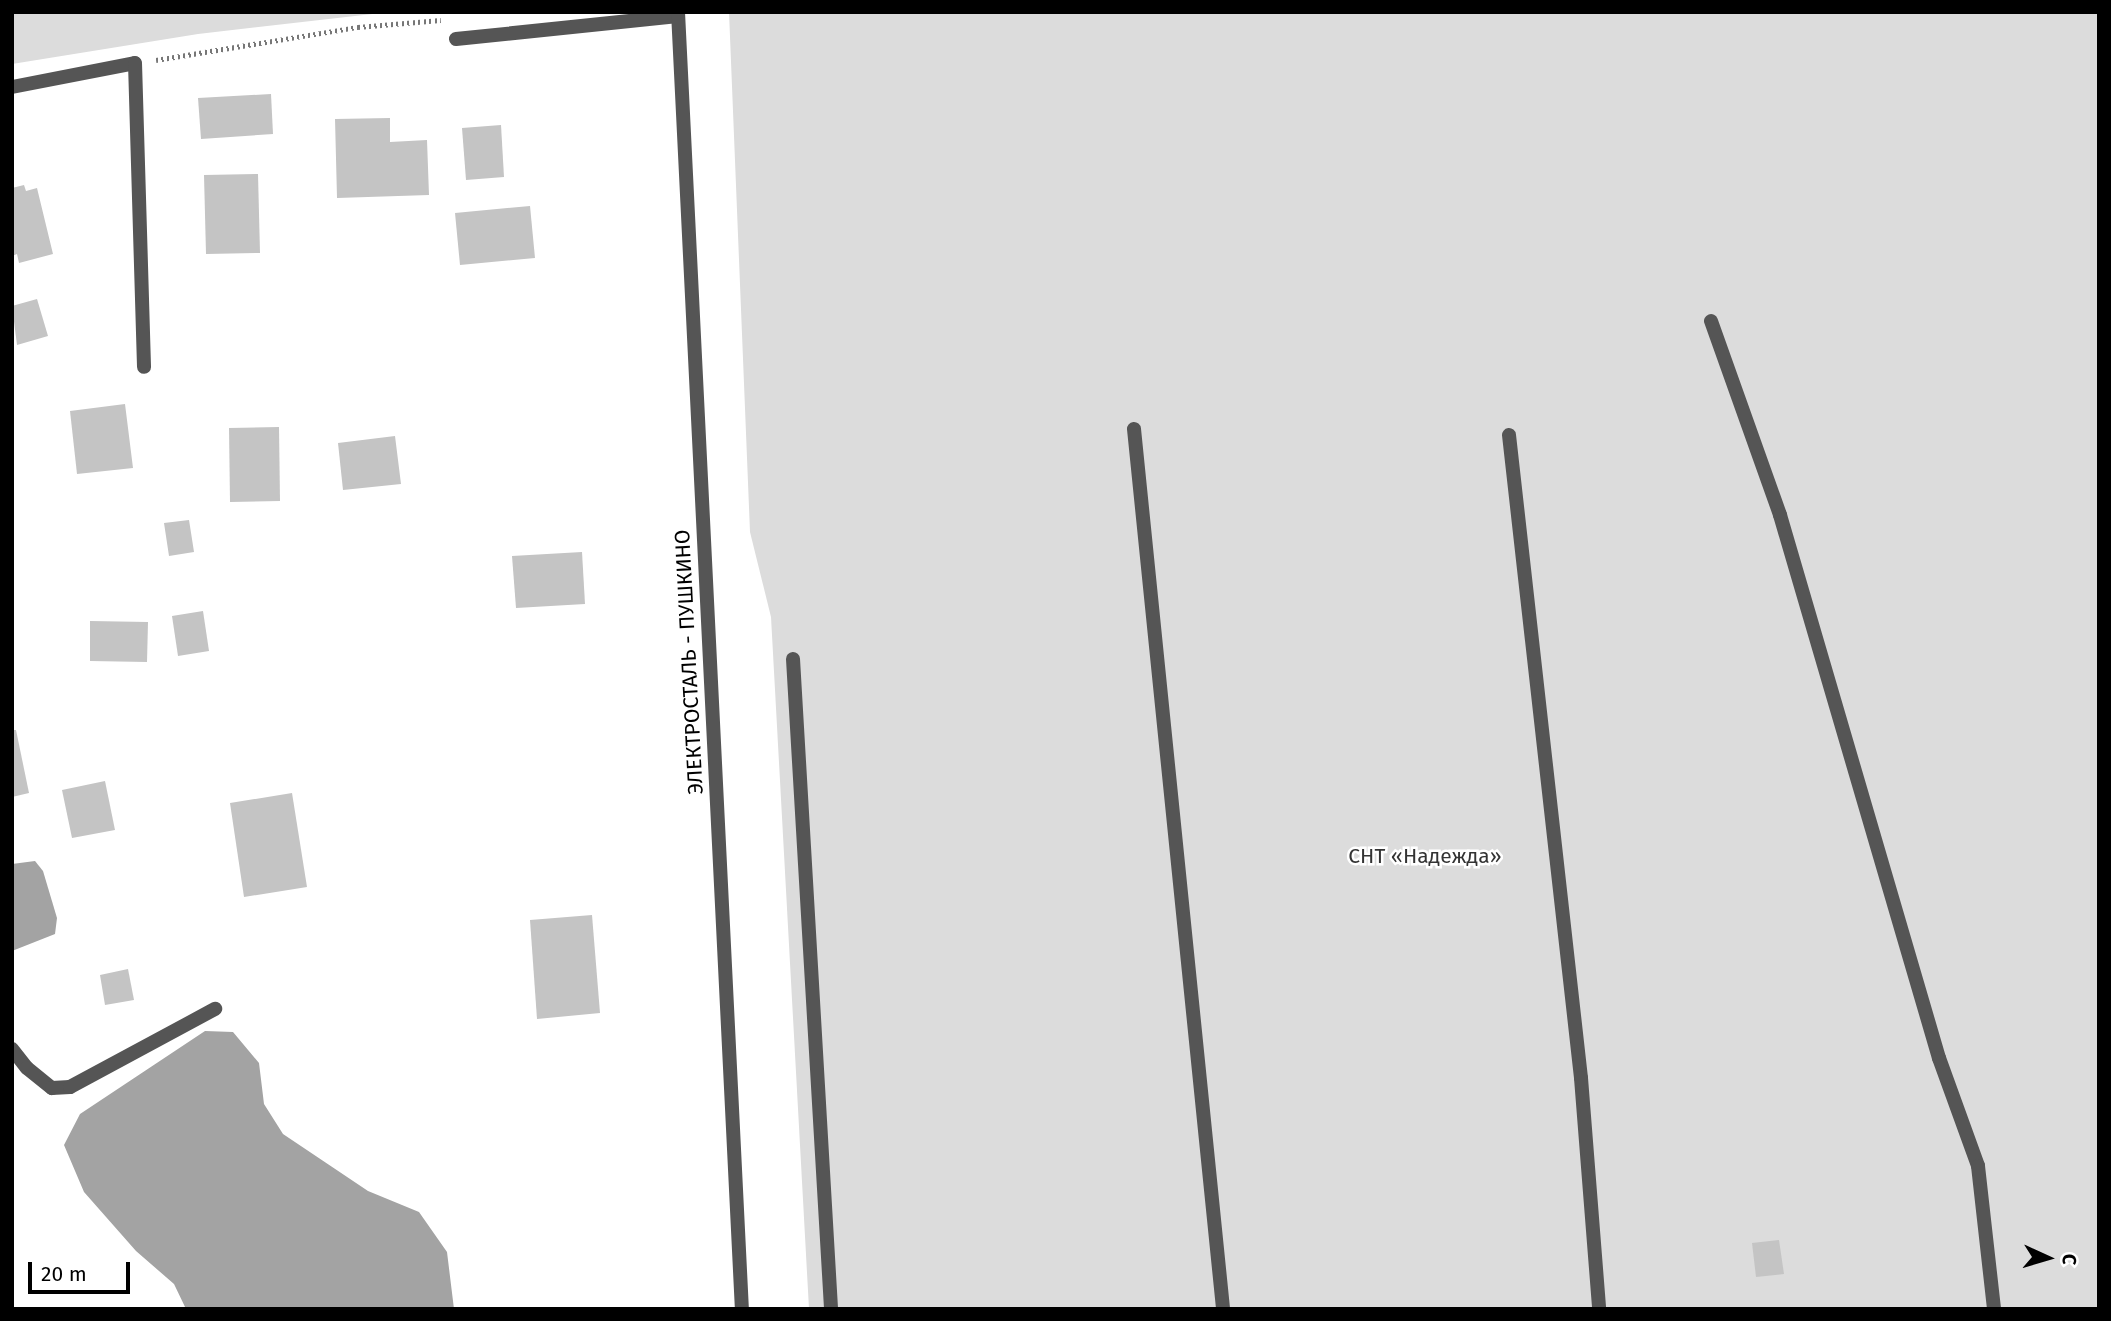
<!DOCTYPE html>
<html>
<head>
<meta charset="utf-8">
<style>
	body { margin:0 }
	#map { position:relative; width:2111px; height:1321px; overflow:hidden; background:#fff; font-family:"Fira Sans",sans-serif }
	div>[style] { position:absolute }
	.green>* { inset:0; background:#dcdcdc }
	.water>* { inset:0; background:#a3a3a3 }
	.building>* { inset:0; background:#c4c4c4 }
	.path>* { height:4.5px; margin-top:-2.25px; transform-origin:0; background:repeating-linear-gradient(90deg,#777 0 2px,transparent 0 5.5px) }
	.lane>* { height:14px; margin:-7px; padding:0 7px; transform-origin:7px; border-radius:7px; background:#555 }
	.street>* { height:14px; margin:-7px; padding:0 7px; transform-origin:7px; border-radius:7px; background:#555 }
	span { translate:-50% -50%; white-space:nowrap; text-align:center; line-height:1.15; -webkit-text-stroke:5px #fff; paint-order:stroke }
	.street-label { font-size:21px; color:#000 }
	.park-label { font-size:21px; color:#333 }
	.frame { position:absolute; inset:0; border:14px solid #000; pointer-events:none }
	.north { position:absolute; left:2013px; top:1223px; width:70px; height:70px; -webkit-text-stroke:5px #fff; paint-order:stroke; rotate:94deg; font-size:19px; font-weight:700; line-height:28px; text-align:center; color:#000 }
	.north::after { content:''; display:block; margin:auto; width:24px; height:32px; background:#000; clip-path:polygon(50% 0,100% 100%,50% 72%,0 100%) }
	.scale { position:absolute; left:28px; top:1262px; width:102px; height:32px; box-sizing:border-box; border:4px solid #000; border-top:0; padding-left:9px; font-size:21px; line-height:24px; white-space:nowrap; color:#000; -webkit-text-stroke:5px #fff; paint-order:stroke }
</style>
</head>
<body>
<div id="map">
	<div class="green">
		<i style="clip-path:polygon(12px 12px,390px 12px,198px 34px,12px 64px)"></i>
		<i style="clip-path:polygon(729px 12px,2099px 12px,2099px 1309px,809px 1309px,771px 617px,750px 532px)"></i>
	</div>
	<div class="water">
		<i style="clip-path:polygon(35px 861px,43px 871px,57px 918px,55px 934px,12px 951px,12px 864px)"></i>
		<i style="clip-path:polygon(205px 1031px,233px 1032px,259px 1063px,264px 1104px,283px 1134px,368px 1191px,419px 1212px,447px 1252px,454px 1309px,186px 1309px,174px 1284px,136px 1251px,84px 1192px,64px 1145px,80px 1114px)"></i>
	</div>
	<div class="building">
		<i style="clip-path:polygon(271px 94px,273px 134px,201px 139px,198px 98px)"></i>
		<i style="clip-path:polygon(390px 118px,390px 142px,427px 140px,429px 195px,337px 198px,335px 119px)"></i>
		<i style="clip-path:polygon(501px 125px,504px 177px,466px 180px,462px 128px)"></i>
		<i style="clip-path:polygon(258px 174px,260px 253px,206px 254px,204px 175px)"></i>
		<i style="clip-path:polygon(24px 185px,26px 191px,37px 188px,53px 254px,19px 263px,17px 254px,12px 256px,12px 188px)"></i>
		<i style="clip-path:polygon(530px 206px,535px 258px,460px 265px,455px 213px)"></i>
		<i style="clip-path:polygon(37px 299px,48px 336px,17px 345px,12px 306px)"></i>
		<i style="clip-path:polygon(125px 404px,133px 468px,77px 474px,70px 411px)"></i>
		<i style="clip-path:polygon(279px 427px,280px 501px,230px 502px,229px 428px)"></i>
		<i style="clip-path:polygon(395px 436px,401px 484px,343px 490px,338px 443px)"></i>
		<i style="clip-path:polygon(189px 520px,194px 552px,169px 556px,164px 523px)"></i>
		<i style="clip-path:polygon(582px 552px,585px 604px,516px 608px,512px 556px)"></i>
		<i style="clip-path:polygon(203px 611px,209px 651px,178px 656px,172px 616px)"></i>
		<i style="clip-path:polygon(90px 621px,148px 622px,147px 662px,90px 661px)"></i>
		<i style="clip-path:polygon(12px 730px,16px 730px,29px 793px,12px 797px)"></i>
		<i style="clip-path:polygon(105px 781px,115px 830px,72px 838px,62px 790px)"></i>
		<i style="clip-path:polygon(292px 793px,307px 887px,244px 897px,230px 803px)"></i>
		<i style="clip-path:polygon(592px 915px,600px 1013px,537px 1019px,530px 920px)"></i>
		<i style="clip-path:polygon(128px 969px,134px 1000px,105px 1005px,100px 975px)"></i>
		<i style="clip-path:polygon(1779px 1240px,1784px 1274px,1756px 1277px,1752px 1243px)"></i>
	</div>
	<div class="path">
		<i style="left:156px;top:60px;width:205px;rotate:-9.3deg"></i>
		<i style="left:358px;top:27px;width:83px;rotate:-4.8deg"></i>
	</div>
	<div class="lane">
		<i style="left:456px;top:39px;width:223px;rotate:-5.9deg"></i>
		<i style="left:1711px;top:321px;width:206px;rotate:70.4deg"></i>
		<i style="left:1780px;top:515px;width:566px;rotate:73.68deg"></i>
		<i style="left:1939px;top:1058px;width:115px;rotate:70.1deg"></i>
		<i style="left:1978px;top:1166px;width:144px;rotate:83.6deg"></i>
		<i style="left:1134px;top:429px;width:884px;rotate:84.22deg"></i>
		<i style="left:1509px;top:435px;width:647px;rotate:83.61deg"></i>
		<i style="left:1581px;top:1078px;width:232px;rotate:85.5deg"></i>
		<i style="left:793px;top:659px;width:651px;rotate:86.65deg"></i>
		<i style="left:12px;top:1049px;width:24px;rotate:52deg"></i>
		<i style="left:27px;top:1068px;width:32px;rotate:39deg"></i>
		<i style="left:52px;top:1088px;width:18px;rotate:-3deg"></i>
		<i style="left:70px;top:1087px;width:165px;rotate:-28.3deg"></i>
	</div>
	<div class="street">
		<i style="left:678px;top:12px;width:1299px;rotate:87.18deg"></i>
		<i style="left:12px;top:87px;width:125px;rotate:-11deg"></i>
		<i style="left:135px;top:63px;width:304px;rotate:88.3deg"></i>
	</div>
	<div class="street-label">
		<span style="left:689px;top:662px;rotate:-93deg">ЭЛЕКТРОСТАЛЬ - ПУШКИНО</span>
	</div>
	<div class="park-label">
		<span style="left:1425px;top:856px">СНТ «Надежда»</span>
	</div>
	<div class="frame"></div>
	<div class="north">С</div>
	<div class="scale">20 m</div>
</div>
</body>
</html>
